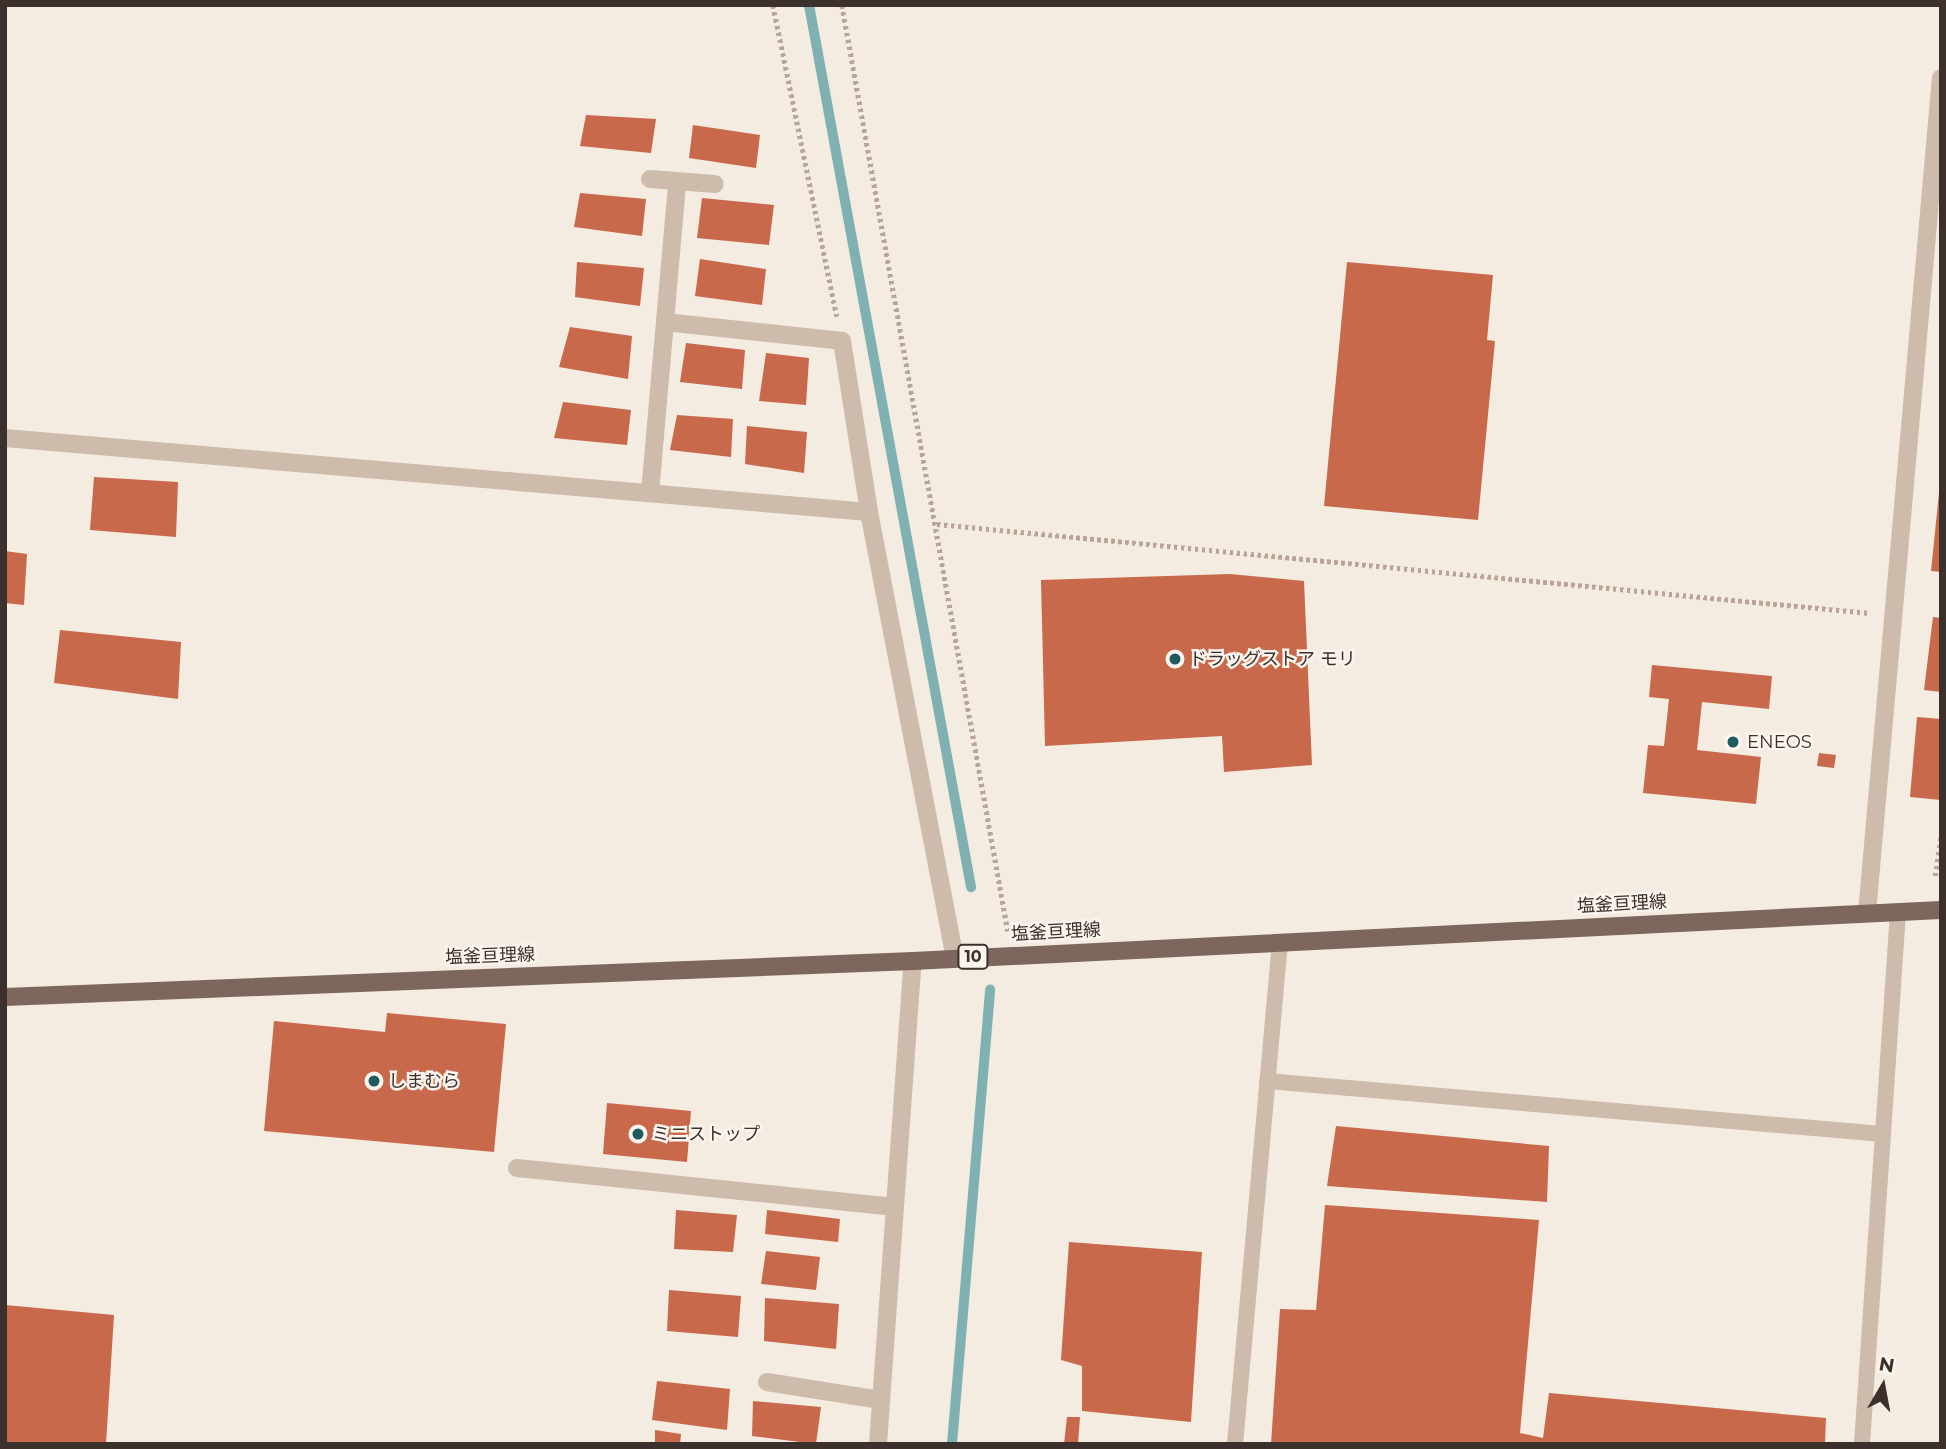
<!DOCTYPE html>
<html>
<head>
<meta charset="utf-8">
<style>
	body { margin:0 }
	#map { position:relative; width:1946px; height:1449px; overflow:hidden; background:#f4ebe1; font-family:Montserrat,"Noto Sans JP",sans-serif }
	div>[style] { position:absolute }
	.stream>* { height:10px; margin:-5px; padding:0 5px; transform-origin:5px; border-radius:5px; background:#7fb0b2 }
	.building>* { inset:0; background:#c8694b }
	.path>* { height:4.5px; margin-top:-2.25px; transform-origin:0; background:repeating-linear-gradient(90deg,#b9a596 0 3.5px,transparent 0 7px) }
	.service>* { height:16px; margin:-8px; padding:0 8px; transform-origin:8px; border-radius:8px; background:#cdbbac }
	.minor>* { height:18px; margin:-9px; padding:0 9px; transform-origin:9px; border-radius:9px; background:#cdbbac }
	.tertiary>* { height:18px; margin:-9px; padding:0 9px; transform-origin:9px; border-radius:9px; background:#cdbbac }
	.primary>* { height:18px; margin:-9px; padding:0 9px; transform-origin:9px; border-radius:9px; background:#7d675c }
	.dots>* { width:19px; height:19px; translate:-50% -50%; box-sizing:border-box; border:4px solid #fbf5ee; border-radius:50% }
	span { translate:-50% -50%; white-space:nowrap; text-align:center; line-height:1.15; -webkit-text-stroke:5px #fbf5ee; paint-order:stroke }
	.shield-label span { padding:2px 5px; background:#fbf5ee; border:2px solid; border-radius:5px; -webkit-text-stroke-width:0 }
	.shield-label { font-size:16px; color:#3b302b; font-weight:700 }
	.poi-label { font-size:18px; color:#3b302b }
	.left { translate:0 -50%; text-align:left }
	.street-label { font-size:18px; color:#3b302b }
	.frame { position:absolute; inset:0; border:7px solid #3b302b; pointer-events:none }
	.north { position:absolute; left:1848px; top:1351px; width:70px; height:70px; -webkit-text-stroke:5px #fbf5ee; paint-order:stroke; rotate:10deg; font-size:19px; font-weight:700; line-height:28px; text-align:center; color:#3b302b }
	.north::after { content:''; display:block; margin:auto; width:24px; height:32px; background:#3b302b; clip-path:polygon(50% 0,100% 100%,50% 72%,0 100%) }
</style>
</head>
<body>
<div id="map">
	<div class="stream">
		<i style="left:809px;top:5px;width:897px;rotate:79.59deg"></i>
		<i style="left:952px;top:1444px;width:456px;rotate:-85.2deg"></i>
	</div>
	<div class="building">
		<i style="clip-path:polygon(586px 115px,656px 119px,651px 153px,580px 146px)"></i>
		<i style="clip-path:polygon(693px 125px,760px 135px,756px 168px,689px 158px)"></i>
		<i style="clip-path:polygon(580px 193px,646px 199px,642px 236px,574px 227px)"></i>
		<i style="clip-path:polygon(702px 198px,774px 205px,769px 245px,697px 238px)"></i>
		<i style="clip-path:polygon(700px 259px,766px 269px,762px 305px,695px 296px)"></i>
		<i style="clip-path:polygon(577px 262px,644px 268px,640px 306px,575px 297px)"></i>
		<i style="clip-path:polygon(1347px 262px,1493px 275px,1487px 340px,1495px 341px,1478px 520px,1324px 506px)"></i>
		<i style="clip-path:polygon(570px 327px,632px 336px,628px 379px,559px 367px)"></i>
		<i style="clip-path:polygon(686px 343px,745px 350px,742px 389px,680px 382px)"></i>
		<i style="clip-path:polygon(766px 353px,809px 358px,806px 405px,759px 401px)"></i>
		<i style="clip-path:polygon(563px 402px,631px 410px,627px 445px,554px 438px)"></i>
		<i style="clip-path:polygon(677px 415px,733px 419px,731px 457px,670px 450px)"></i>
		<i style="clip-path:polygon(747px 426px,807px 432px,804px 473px,745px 464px)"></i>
		<i style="clip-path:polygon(94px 477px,178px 482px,176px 537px,90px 530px)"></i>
		<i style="clip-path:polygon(1939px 493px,1941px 493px,1941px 572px,1931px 571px)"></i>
		<i style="clip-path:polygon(5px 551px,27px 554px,24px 605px,5px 603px)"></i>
		<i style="clip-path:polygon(1230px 574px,1304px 581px,1312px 765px,1224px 772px,1222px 736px,1045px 746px,1041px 580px)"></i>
		<i style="clip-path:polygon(1933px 617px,1941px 618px,1941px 692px,1924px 690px)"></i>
		<i style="clip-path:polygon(60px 630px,181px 642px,178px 699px,54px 683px)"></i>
		<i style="clip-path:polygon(1652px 665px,1772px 676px,1769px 709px,1702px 702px,1697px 750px,1761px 757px,1756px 804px,1643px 793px,1648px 745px,1664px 746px,1669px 699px,1649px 697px)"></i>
		<i style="clip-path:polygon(1917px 717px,1941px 719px,1941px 800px,1910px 797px)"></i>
		<i style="clip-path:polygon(1819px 753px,1836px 755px,1834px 768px,1817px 766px)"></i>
		<i style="clip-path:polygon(387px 1013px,506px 1024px,494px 1152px,264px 1131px,274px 1021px,385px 1032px)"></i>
		<i style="clip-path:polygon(607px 1103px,691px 1111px,687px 1162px,603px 1154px)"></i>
		<i style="clip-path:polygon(1336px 1126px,1549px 1146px,1547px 1202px,1327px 1186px)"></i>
		<i style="clip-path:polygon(1325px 1205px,1539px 1220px,1520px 1433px,1543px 1438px,1549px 1393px,1826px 1418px,1825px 1444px,1271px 1444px,1280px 1309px,1316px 1310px)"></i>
		<i style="clip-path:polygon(676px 1210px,737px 1215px,733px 1252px,674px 1249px)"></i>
		<i style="clip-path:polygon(767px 1210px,840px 1219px,838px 1242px,765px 1234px)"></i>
		<i style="clip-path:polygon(1069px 1242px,1202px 1252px,1191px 1422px,1082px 1411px,1082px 1366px,1061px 1360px)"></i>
		<i style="clip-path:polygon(766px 1251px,820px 1257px,816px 1290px,761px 1284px)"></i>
		<i style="clip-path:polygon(669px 1290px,741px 1296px,738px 1337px,667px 1331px)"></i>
		<i style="clip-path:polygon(765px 1298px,839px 1304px,836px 1349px,764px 1341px)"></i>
		<i style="clip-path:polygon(5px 1305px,114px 1315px,106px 1444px,5px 1444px)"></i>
		<i style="clip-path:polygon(657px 1381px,730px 1389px,727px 1430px,652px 1420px)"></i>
		<i style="clip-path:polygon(753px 1401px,821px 1407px,816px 1444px,752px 1436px)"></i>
		<i style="clip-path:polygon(1067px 1417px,1080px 1417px,1078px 1444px,1064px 1444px)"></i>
		<i style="clip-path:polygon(655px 1430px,681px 1434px,680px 1444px,655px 1444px)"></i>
	</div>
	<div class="path">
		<i style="left:773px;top:5px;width:318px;rotate:78.4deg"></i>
		<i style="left:842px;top:5px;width:941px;rotate:79.84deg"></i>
		<i style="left:937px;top:524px;width:937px;rotate:5.45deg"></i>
		<i style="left:1935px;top:876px;width:41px;rotate:-81.7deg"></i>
	</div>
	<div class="service">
		<i style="left:1267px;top:1081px;width:618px;rotate:4.92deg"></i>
		<i style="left:1235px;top:1444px;width:504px;rotate:-84.88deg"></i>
		<i style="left:1862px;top:1444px;width:533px;rotate:-86.13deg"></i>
	</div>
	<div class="minor">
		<i style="left:650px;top:179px;width:65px;rotate:4.4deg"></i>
		<i style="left:665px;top:322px;width:178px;rotate:6.1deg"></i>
		<i style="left:842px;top:341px;width:173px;rotate:81deg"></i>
		<i style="left:869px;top:512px;width:454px;rotate:79.1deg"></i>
		<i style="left:5px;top:438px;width:867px;rotate:4.9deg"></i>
		<i style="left:650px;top:493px;width:312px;rotate:-85deg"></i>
		<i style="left:517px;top:1168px;width:380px;rotate:5.9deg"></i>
		<i style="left:767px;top:1382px;width:115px;rotate:9deg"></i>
	</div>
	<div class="tertiary">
		<i style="left:1867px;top:913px;width:838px;rotate:-84.94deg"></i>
		<i style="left:878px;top:1444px;width:484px;rotate:-85.9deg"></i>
	</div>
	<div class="primary">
		<i style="left:5px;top:997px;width:909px;rotate:-2.27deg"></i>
		<i style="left:913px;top:961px;width:1029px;rotate:-2.84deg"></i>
	</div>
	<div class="dots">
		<i style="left:1175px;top:659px;background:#1f5a5e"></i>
		<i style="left:1733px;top:742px;background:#1f5a5e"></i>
		<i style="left:374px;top:1081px;background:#1f5a5e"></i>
		<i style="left:638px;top:1134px;background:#1f5a5e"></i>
	</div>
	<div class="shield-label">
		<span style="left:973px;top:957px">10</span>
	</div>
	<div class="poi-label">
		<span class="left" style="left:1189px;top:659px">ドラッグストア モリ</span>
		<span class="left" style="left:1747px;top:742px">ENEOS</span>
		<span class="left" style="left:388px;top:1081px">しまむら</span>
		<span class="left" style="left:652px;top:1134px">ミニストップ</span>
	</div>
	<div class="street-label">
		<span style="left:1622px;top:904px;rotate:-3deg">塩釜亘理線</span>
		<span style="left:1056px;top:932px;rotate:-3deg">塩釜亘理線</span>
		<span style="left:490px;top:956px;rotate:-2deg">塩釜亘理線</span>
	</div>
	<div class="frame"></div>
	<div class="north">N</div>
</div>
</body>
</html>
